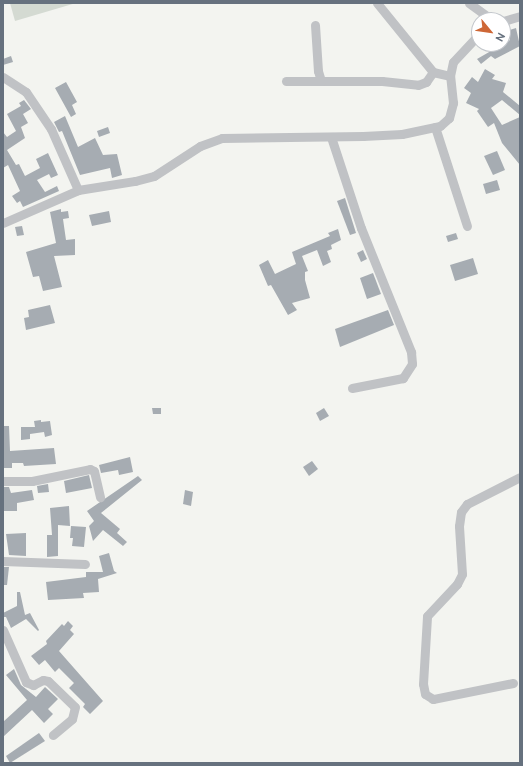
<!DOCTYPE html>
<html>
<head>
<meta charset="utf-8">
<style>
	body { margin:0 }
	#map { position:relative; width:523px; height:766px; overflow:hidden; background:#f3f4f0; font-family:Ubuntu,sans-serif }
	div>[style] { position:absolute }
	.green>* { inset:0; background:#d4dad2 }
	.building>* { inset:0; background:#a6acb2 }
	.minor>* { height:9px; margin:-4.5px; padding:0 4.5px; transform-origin:4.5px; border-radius:4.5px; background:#c0c2c5 }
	span { translate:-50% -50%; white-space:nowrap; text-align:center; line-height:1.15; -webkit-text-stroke:4px #fff; paint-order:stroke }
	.frame { position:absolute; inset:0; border:4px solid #66717e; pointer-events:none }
	.north { position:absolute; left:471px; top:12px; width:40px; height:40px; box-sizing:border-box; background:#fff; border:1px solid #c2c6cb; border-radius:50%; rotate:119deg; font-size:11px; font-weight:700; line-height:16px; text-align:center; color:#66717e }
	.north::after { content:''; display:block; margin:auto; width:14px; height:18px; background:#ce6736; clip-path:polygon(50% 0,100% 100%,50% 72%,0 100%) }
</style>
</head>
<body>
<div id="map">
	<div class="green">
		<i style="clip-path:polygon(10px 3px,76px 3px,15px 21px)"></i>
	</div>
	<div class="building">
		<i style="clip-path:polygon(516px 28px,520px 46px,495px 59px,491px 56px,481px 64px,477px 59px,510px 40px,506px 31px)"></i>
		<i style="clip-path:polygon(11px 56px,13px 62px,3px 65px,3px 59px)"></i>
		<i style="clip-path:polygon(485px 69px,495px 75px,492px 79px,506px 83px,503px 92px,520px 106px,520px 115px,502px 100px,491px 108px,502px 125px,520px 117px,520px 165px,502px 143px,494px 123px,488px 127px,477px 111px,479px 109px,466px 103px,471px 93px,464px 88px,472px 77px,478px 82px)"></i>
		<i style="clip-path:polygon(66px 82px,77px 102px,72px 105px,76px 114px,71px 117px,55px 88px)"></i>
		<i style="clip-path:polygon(24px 100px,31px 109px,23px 114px,28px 123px,21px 127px,25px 138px,7px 150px,16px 165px,19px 164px,25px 176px,40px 168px,36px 159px,48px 153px,58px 175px,51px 178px,49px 174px,37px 180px,45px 192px,57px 186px,59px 191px,23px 207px,20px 201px,17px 203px,12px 196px,20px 191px,8px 165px,3px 168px,3px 132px,7px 137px,16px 131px,7px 114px,21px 106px,19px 103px)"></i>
		<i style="clip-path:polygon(65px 116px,78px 147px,95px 138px,103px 155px,117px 154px,122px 175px,112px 178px,110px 168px,80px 175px,62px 131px,59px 132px,54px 122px)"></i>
		<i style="clip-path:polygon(108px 127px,110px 133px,99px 137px,97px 131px)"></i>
		<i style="clip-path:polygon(497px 151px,505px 170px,493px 175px,484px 156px)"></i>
		<i style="clip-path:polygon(497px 180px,500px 190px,486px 194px,483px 184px)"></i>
		<i style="clip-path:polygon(345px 198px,356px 233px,350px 235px,337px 201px)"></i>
		<i style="clip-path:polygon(61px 209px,61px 212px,68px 211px,69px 218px,63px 219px,66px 240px,75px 239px,75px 255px,54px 256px,62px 287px,43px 291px,39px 276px,33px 277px,26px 252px,56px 243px,50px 212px)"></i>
		<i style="clip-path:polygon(109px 211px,111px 222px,92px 226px,89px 215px)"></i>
		<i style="clip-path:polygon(22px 226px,24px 235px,17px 236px,15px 227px)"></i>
		<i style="clip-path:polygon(338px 229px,341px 240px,331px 245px,332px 249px,327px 251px,331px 262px,323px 266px,317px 250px,302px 256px,308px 271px,305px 272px,305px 280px,310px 298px,292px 303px,297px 310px,288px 315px,271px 285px,268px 286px,259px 265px,268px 260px,275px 274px,296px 264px,292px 252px,330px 236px,328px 233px)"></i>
		<i style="clip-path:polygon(456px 233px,458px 239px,448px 242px,446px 236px)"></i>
		<i style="clip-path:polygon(363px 250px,367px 259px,361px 262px,357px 253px)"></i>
		<i style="clip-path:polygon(473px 258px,478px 274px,455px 281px,450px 265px)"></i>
		<i style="clip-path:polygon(373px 273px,381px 294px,367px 299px,360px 278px)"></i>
		<i style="clip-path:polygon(50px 305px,55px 323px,26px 330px,24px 318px,29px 317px,28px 310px)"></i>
		<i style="clip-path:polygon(388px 310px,394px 325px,340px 347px,335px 329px)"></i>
		<i style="clip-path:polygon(152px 408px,161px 408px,161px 414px,153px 414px)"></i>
		<i style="clip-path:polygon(324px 408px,329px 416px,320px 421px,316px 413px)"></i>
		<i style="clip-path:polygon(41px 420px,41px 422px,50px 421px,52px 435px,45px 437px,44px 432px,30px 434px,30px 439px,21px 440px,21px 427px,35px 427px,34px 421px)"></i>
		<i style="clip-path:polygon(3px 426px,9px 426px,10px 451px,54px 448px,56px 464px,24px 466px,23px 463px,12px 463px,12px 468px,3px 468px)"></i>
		<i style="clip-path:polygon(130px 457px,133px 472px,119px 475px,118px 470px,101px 473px,99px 465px)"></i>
		<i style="clip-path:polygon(312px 461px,318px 469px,309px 476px,303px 467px)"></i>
		<i style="clip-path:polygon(89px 475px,92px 488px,66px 493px,64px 481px)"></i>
		<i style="clip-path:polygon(138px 476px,142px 480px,101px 513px,120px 529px,117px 533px,127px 542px,123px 546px,103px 530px,93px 541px,89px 526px,94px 521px,87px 511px)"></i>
		<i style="clip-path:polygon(48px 484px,49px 492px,38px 493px,37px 486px)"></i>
		<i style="clip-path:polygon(3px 487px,9px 487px,11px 493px,32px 490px,34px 500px,17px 503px,17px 511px,3px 511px)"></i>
		<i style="clip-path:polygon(185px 490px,193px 492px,191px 506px,183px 504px)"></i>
		<i style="clip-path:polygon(69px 506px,70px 526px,58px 525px,58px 556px,47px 557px,47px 535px,52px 535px,50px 508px)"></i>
		<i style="clip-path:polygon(71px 526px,86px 527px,84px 547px,72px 546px,73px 538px,70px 538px)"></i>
		<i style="clip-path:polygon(26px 533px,26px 556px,9px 555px,6px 534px)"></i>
		<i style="clip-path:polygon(109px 553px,114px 571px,117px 573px,98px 579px,99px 592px,83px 593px,84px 598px,48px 600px,46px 582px,86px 577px,86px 572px,103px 572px,99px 556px)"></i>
		<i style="clip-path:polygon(3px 567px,9px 567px,7px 585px,3px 585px)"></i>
		<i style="clip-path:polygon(17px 592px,20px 592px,25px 615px,30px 613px,39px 630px,38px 631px,26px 619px,11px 628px,6px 617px,3px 617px,3px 613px,17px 606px)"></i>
		<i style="clip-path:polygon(68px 621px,73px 626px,70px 630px,74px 634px,59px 651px,103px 701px,90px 714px,83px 707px,85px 704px,69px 688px,74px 683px,59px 668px,55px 672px,45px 660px,39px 665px,31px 656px,47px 644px,46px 641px,62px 624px,64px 626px)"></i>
		<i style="clip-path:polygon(14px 669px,21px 685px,36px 697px,45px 687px,58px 699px,48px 709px,53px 714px,44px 723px,32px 710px,3px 737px,3px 722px,27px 700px,6px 675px)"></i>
		<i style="clip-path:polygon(39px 733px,45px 741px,10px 763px,6px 756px)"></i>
	</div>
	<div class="minor">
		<i style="left:377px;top:3px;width:89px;rotate:50.9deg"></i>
		<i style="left:433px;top:72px;width:17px;rotate:13deg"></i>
		<i style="left:469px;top:3px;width:29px;rotate:36deg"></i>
		<i style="left:503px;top:21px;width:18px;rotate:-16deg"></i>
		<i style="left:315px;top:25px;width:46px;rotate:86.3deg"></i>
		<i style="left:318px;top:71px;width:10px;rotate:73deg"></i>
		<i style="left:321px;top:81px;width:61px"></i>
		<i style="left:382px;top:81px;width:36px;rotate:6deg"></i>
		<i style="left:418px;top:85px;width:9px;rotate:-21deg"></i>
		<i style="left:426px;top:82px;width:12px;rotate:-55deg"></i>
		<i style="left:3px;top:77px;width:27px;rotate:33deg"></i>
		<i style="left:26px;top:92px;width:45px;rotate:56deg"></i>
		<i style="left:51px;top:129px;width:67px;rotate:66.1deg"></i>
		<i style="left:286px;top:81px;width:35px"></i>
		<i style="left:435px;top:127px;width:104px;rotate:72.1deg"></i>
		<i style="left:331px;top:137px;width:96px;rotate:71.8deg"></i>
		<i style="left:361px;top:228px;width:134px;rotate:68deg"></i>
		<i style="left:411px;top:352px;width:12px;rotate:85deg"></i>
		<i style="left:412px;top:364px;width:17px;rotate:123deg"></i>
		<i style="left:403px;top:378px;width:52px;rotate:168.9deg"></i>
		<i style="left:3px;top:223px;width:82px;rotate:-23.7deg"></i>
		<i style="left:78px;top:190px;width:58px;rotate:-9deg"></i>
		<i style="left:135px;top:181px;width:20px;rotate:-15deg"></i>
		<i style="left:154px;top:176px;width:55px;rotate:-33.1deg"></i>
		<i style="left:200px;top:146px;width:23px;rotate:-20deg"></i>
		<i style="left:222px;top:138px;width:141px;rotate:-0.8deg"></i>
		<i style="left:363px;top:136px;width:39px;rotate:-3deg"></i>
		<i style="left:402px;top:134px;width:39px;rotate:-12deg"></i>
		<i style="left:440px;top:126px;width:12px;rotate:-42deg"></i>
		<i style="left:449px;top:118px;width:16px;rotate:-75deg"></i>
		<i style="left:453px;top:103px;width:27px;rotate:-96deg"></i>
		<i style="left:450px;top:76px;width:14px;rotate:-78deg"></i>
		<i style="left:453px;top:62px;width:38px;rotate:-47deg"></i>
		<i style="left:3px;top:481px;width:29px"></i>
		<i style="left:32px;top:481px;width:59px;rotate:-11.7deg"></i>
		<i style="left:90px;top:469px;width:4px;rotate:27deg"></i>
		<i style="left:94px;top:471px;width:27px;rotate:77deg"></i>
		<i style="left:3px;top:561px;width:82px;rotate:2.1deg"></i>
		<i style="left:3px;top:630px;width:57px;rotate:66.1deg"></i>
		<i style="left:26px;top:682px;width:8px;rotate:23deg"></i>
		<i style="left:33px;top:685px;width:11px;rotate:-27deg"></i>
		<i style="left:43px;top:680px;width:5px;rotate:11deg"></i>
		<i style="left:48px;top:681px;width:37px;rotate:44deg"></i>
		<i style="left:75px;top:707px;width:12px;rotate:104deg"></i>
		<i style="left:72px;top:719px;width:25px;rotate:140deg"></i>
		<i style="left:513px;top:683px;width:82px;rotate:168.7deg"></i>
		<i style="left:433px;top:699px;width:9px;rotate:-148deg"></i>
		<i style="left:425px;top:694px;width:10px;rotate:-101deg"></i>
		<i style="left:423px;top:684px;width:68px;rotate:-86.6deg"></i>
		<i style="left:427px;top:616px;width:44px;rotate:-46.8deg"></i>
		<i style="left:457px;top:584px;width:11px;rotate:-63deg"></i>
		<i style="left:462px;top:574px;width:48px;rotate:-93.6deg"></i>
		<i style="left:459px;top:526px;width:14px;rotate:-82deg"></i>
		<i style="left:461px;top:512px;width:10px;rotate:-53deg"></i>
		<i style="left:467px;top:504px;width:59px;rotate:-27deg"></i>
	</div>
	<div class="frame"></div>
	<div class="north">N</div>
</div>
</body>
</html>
